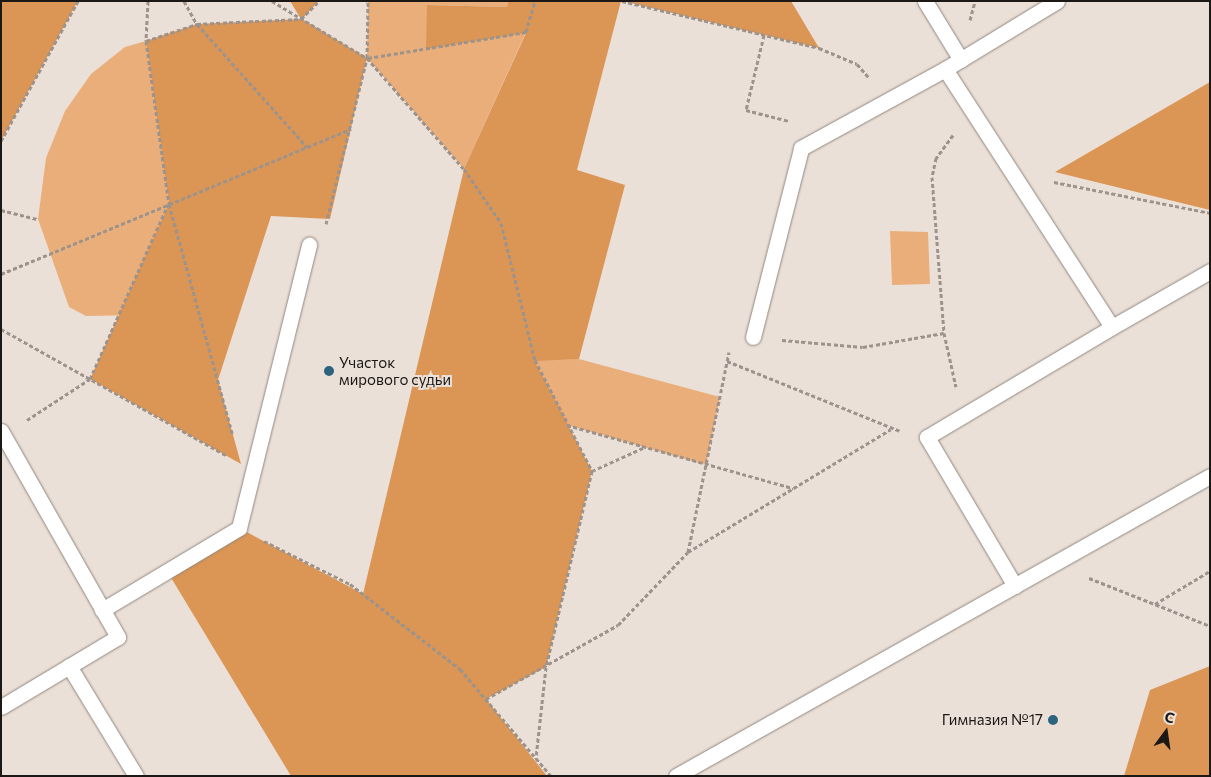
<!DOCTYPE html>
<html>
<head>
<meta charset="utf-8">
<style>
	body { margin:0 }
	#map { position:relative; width:1211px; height:777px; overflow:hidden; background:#ebe0d8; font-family:Commissioner,sans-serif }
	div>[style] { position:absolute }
	.green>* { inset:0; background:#eaae7a }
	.forest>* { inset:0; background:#db9555 }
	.path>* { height:3px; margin-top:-1.5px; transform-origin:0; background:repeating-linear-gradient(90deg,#9c938d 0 4px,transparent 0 6.5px) }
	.roads { filter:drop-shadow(0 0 1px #90877f) drop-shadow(0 0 1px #90877f) }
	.service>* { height:15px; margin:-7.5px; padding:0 7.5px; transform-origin:7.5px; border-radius:7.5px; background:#fff }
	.dots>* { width:14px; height:14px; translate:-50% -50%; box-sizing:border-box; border:2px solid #ebe0d8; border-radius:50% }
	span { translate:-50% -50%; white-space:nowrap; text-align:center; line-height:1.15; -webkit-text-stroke:4px #ebe0d8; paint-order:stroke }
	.poi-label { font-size:15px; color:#1c1815 }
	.left { translate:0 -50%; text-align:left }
	.right { translate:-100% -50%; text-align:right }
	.frame { position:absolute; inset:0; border:2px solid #1c1815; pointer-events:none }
	.north { position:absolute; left:1141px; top:707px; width:50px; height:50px; -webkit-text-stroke:4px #ebe0d8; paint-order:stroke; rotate:14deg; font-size:14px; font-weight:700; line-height:20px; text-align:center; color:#1c1815 }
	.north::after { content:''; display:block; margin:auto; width:18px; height:22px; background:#1c1815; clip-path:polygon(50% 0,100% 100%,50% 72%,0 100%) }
</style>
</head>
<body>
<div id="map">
	<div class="green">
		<i style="clip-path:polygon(368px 1px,508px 1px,507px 7px,427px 5px,427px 48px,526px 32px,464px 169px,367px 58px)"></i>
		<i style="clip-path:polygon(146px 41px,169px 204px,140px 315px,86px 316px,69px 307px,38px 219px,46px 158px,65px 111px,91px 74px,125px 47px)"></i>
		<i style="clip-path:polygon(890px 231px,928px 232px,930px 284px,892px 285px)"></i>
		<i style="clip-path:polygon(579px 359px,720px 397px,706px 465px,567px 425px,535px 360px)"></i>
	</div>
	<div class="forest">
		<i style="clip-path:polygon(1px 1px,78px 1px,1px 141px)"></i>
		<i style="clip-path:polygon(290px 1px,319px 1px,302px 19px,367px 58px,330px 219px,271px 216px,218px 380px,241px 464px,90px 379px,169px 204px,146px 41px,197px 24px,301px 19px)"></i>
		<i style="clip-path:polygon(508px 1px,621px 1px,577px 170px,625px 185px,579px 359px,535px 361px,592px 471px,546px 667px,486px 699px,547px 776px,291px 776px,167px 571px,239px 528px,363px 594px,464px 169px,526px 33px,426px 49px,427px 5px,507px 7px)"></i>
		<i style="clip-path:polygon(622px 1px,791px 1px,819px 48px,764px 35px)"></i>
		<i style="clip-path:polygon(1210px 82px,1210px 210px,1055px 172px)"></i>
		<i style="clip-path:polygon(1210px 666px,1210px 776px,1124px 776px,1150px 690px)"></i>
	</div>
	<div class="path">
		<i style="left:148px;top:1px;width:40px;rotate:92.9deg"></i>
		<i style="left:146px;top:41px;width:165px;rotate:82deg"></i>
		<i style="left:169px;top:204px;width:238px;rotate:74.6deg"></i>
		<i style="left:184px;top:1px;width:26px;rotate:61deg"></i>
		<i style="left:197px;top:24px;width:165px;rotate:48.2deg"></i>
		<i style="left:272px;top:1px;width:111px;rotate:31deg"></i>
		<i style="left:367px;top:58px;width:147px;rotate:48.9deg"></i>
		<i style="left:464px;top:169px;width:65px;rotate:55.6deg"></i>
		<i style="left:501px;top:223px;width:141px;rotate:76.1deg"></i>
		<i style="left:535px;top:360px;width:125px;rotate:62.8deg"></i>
		<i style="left:592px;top:471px;width:201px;rotate:103.2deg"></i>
		<i style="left:546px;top:667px;width:92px;rotate:96.3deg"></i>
		<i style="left:622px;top:1px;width:203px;rotate:13.4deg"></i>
		<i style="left:819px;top:48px;width:41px;rotate:22.8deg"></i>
		<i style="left:857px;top:64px;width:18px;rotate:49deg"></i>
		<i style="left:970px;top:20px;width:20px;rotate:-75deg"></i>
		<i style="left:764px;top:35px;width:77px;rotate:103.5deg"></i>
		<i style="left:746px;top:110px;width:44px;rotate:14.3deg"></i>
		<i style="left:146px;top:41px;width:54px;rotate:-18.4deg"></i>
		<i style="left:197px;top:24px;width:104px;rotate:-2.8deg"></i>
		<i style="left:301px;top:19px;width:25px;rotate:-45deg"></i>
		<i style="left:368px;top:58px;width:160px;rotate:-9.3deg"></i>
		<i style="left:526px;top:32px;width:32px;rotate:-74deg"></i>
		<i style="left:953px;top:135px;width:29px;rotate:126deg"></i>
		<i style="left:936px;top:158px;width:19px;rotate:102deg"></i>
		<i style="left:932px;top:177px;width:156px;rotate:85.6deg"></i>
		<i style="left:944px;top:333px;width:55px;rotate:77.5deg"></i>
		<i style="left:1px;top:141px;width:160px;rotate:-61.2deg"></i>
		<i style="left:1054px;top:182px;width:159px;rotate:11.2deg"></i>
		<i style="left:1px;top:210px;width:38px;rotate:14deg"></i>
		<i style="left:326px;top:224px;width:171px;rotate:-76.1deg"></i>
		<i style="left:367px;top:58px;width:57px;rotate:-89deg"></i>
		<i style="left:1px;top:274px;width:379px;rotate:-22.5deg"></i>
		<i style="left:1px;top:329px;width:259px;rotate:29.3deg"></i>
		<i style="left:782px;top:340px;width:81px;rotate:4.9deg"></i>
		<i style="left:863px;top:347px;width:82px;rotate:-9.8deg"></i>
		<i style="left:727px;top:361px;width:187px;rotate:22deg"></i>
		<i style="left:27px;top:420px;width:75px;rotate:-33.1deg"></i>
		<i style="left:90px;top:379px;width:191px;rotate:-65.9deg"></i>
		<i style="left:567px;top:425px;width:235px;rotate:15.6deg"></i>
		<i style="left:592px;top:471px;width:56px;rotate:-24.3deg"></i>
		<i style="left:264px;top:541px;width:96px;rotate:26.6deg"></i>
		<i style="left:350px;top:584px;width:139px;rotate:37.7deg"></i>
		<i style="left:460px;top:669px;width:140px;rotate:49.6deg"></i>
		<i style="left:688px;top:552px;width:204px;rotate:-78.4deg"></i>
		<i style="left:1089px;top:578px;width:130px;rotate:21.6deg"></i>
		<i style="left:1155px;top:604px;width:64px;rotate:-31deg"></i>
		<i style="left:486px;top:699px;width:151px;rotate:-29.3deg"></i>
		<i style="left:618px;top:625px;width:101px;rotate:-46.2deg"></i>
		<i style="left:688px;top:552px;width:237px;rotate:-31.2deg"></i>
	</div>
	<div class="roads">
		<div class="service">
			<i style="left:925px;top:1px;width:69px;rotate:58.6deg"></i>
			<i style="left:1057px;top:1px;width:131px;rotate:148.7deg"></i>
			<i style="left:945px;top:69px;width:307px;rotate:57.1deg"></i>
			<i style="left:1112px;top:327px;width:113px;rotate:-29.7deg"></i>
			<i style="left:753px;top:337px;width:195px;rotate:-75.7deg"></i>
			<i style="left:801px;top:148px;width:164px;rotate:-28.7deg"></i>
			<i style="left:1px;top:431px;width:237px;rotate:60.4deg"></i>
			<i style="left:118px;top:637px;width:136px;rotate:149.1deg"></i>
			<i style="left:1015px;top:586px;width:173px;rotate:-120.6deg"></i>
			<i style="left:927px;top:437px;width:215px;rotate:-30.7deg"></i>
			<i style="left:102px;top:610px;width:160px;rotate:-30.9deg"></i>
			<i style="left:239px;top:528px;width:292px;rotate:-76.1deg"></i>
			<i style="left:69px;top:666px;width:129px;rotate:58.7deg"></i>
			<i style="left:676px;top:776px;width:612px;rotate:-29.33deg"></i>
		</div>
	</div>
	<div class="dots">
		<i style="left:329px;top:371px;background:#2c637d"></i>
		<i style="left:1053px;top:720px;background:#2c637d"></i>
	</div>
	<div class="poi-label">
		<span class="left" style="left:339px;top:371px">Участок<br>мирового судьи</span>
		<span class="right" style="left:1043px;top:720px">Гимназия №17</span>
	</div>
	<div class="frame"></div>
	<div class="north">С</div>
</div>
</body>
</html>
